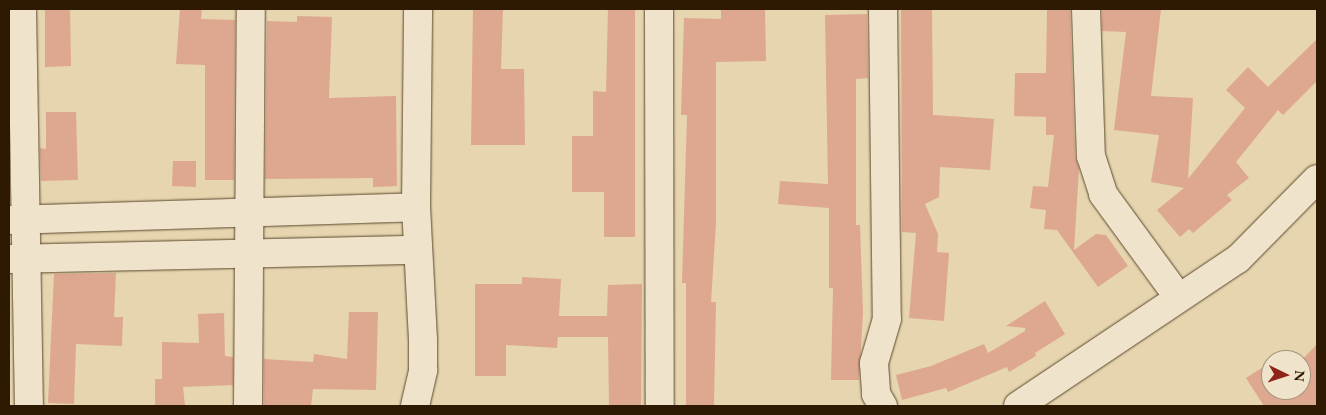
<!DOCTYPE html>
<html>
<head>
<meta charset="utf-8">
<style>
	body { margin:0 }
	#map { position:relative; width:1326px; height:415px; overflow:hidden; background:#e6d5af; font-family:"EB Garamond",serif }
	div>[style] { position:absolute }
	.building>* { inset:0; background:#dea78f }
	.roads { filter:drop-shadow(0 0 1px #5c482d) drop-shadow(0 0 1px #5c482d) }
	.minor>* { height:28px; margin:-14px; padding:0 14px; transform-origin:14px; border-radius:14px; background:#efe4cb }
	span { translate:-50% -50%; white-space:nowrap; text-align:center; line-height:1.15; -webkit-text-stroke:4.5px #efe4cb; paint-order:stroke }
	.frame { position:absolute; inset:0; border:10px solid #2e1902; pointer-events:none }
	.north { position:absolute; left:1261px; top:350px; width:50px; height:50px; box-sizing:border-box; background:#efe4cb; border:1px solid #a2937b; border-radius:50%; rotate:94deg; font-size:14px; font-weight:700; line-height:20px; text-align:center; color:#2e1902 }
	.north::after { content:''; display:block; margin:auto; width:18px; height:22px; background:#8f2418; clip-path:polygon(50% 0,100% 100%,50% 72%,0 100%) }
</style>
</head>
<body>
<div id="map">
	<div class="building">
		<i style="clip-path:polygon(45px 9px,70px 9px,71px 66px,45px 67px)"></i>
		<i style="clip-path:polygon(180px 9px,202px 9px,201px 19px,235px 20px,234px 180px,205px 180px,205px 65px,176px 64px)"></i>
		<i style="clip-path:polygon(473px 9px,503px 9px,501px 69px,524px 69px,525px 145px,471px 145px)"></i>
		<i style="clip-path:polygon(608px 9px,635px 9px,635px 237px,604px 237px,604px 192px,572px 192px,572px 136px,593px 136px,593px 91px,606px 92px)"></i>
		<i style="clip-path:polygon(721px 9px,765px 9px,766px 61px,716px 62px,716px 223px,711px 302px,716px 302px,714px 406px,686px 406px,686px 283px,682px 283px,687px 115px,681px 115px,684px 18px,721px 19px)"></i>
		<i style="clip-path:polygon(901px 9px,932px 9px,933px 115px,994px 119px,990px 170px,940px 167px,939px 197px,925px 204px,938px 234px,937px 252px,949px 253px,944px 321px,909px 318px,916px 233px,902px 232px)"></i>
		<i style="clip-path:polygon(1047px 9px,1070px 9px,1075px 157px,1079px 168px,1074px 250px,1096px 234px,1106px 235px,1128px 266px,1098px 287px,1057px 230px,1044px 229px,1046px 210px,1030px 208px,1033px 186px,1048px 187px,1054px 135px,1046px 135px,1046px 117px,1014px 116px,1015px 73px,1046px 73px)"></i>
		<i style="clip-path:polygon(1102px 9px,1161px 9px,1151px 96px,1193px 98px,1188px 179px,1245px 108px,1226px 90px,1248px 67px,1268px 87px,1317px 39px,1317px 81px,1283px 115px,1278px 110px,1236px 162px,1249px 178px,1227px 195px,1232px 200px,1193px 233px,1189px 229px,1180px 237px,1157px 210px,1184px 188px,1151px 182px,1159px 135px,1114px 130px,1126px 32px,1102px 31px)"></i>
		<i style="clip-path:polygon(867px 14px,868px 78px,856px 79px,856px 225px,860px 225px,863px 313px,859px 380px,831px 380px,833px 288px,829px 288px,829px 208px,778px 204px,780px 181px,828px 184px,825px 15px)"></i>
		<i style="clip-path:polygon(297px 16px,332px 17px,329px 98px,396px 96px,397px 186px,373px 187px,373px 178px,265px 179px,267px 21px,297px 22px)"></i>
		<i style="clip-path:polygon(46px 112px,76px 112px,78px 180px,41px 181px,40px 148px,46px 149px)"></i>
		<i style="clip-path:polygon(173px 161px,196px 161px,196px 187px,172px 186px)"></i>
		<i style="clip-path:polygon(116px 273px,114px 317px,123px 317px,122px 346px,76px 344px,74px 404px,48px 403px,54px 274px)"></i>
		<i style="clip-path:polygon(522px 277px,561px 279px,559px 316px,607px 316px,608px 285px,642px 284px,641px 406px,609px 406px,608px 337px,558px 337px,557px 348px,506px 345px,506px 376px,475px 376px,475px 284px,522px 284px)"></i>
		<i style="clip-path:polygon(1045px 301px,1065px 334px,1035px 353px,1036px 356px,1009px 372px,1007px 367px,948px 392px,946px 388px,902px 400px,896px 375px,931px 366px,984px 344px,988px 353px,1025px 331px,1025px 328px,1006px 326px)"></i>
		<i style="clip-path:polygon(349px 312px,378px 312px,376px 390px,313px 389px,311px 406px,264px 406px,264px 359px,313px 362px,314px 354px,347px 359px)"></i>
		<i style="clip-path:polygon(224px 313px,225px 356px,233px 357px,233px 385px,183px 387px,185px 406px,155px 406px,155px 379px,162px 379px,162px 342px,199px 343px,198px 314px)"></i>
		<i style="clip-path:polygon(1317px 344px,1317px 406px,1264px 406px,1246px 378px,1271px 362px,1271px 390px,1301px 390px,1301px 361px)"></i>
	</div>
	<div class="roads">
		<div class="minor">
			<i style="left:22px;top:9px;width:397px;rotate:89deg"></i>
			<i style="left:659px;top:9px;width:397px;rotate:89.9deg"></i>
			<i style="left:883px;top:9px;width:310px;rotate:89.3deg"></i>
			<i style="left:887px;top:319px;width:46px;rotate:106.5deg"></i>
			<i style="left:874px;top:363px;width:31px;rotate:86deg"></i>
			<i style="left:876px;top:394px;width:14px;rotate:60deg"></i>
			<i style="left:1086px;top:9px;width:147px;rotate:88.1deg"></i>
			<i style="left:1091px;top:156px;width:40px;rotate:72deg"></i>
			<i style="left:1103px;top:194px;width:127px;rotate:53.9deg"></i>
			<i style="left:9px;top:220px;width:407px;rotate:-1.8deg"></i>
			<i style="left:9px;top:259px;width:408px;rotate:-1.3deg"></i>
			<i style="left:248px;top:406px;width:397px;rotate:-89.6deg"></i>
			<i style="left:415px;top:406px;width:37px;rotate:-77deg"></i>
			<i style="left:423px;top:370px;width:30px;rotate:-90deg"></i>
			<i style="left:423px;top:340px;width:133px;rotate:-93deg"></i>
			<i style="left:416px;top:207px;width:198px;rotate:-89.4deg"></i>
			<i style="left:1018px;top:406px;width:265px;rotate:-33.8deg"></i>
			<i style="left:1238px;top:259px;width:112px;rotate:-45.4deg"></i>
		</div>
	</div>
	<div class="frame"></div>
	<div class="north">N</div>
</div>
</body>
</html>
